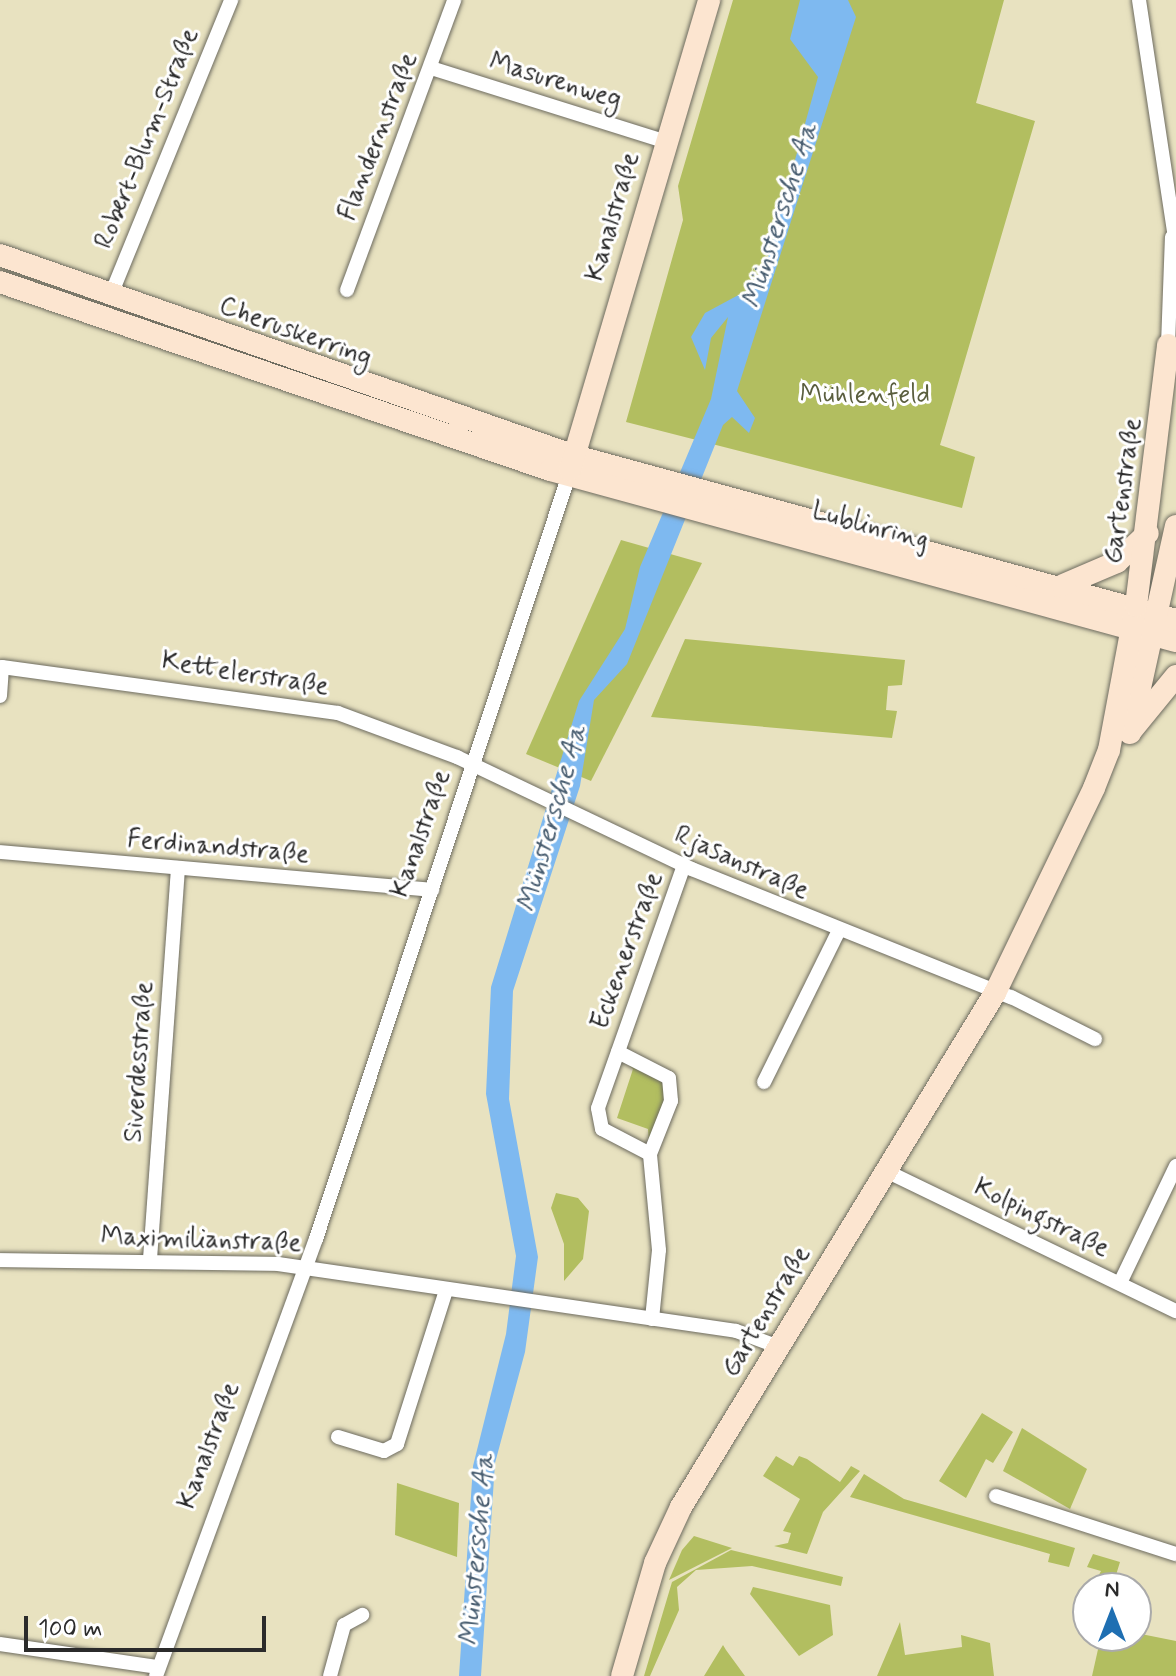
<!DOCTYPE html>
<html>
<head>
<meta charset="utf-8">
<style>
	body { margin:0 }
	#map { position:relative; width:1176px; height:1676px; overflow:hidden; background:#e8e2c0; font-family:Mynerve,sans-serif }
	div>[style] { position:absolute }
	.green>* { inset:0; background:#b2be60 }
	.water>* { inset:0; background:#7eb9f0 }
	.roads { filter:drop-shadow(0 0 2px #6d6b5f) drop-shadow(0 0 2px #6d6b5f) }
	.street>* { height:14px; margin:-7px; padding:0 7px; transform-origin:7px; border-radius:7px; background:#fff }
	.secondary>* { height:22px; margin:-11px; padding:0 11px; transform-origin:11px; border-radius:11px; background:#fce5d0 }
	span { translate:-50% -50%; white-space:nowrap; text-align:center; line-height:1.15; -webkit-text-stroke:6px #fff; paint-order:stroke }
	.street-label { font-size:26px; color:#2b2b2b }
	.park-label { font-size:26px; color:#5a5e3e }
	.water-label { font-size:28px; color:#485d70; font-style:italic }
	.north { position:absolute; left:1072px; top:1572px; width:80px; height:80px; box-sizing:border-box; background:#fff; border:2px solid #aaa; border-radius:50%; rotate:0deg; font-size:22px; font-weight:700; line-height:32px; text-align:center; color:#2b2b2b }
	.north::after { content:''; display:block; margin:auto; width:28px; height:36px; background:#1f6fb2; clip-path:polygon(50% 0,100% 100%,50% 72%,0 100%) }
	.scale { position:absolute; left:24px; top:1616px; width:242px; height:36px; box-sizing:border-box; border:4px solid #2b2b2b; border-top:0; padding-left:10px; font-size:24px; line-height:28px; white-space:nowrap; color:#2b2b2b; -webkit-text-stroke:6px #fff; paint-order:stroke }
</style>
</head>
<body>
<div id="map">
	<div class="green">
		<i style="clip-path:polygon(733px 0,1004px 0,976px 103px,1035px 121px,940px 445px,975px 457px,962px 508px,626px 422px,683px 220px,678px 186px)"></i>
		<i style="clip-path:polygon(621px 540px,702px 563px,591px 781px,526px 754px)"></i>
		<i style="clip-path:polygon(685px 639px,905px 660px,902px 685px,888px 686px,886px 710px,897px 711px,892px 738px,651px 717px)"></i>
		<i style="clip-path:polygon(622px 1059px,662px 1078px,666px 1095px,649px 1143px,648px 1129px,617px 1118px,633px 1069px)"></i>
		<i style="clip-path:polygon(556px 1193px,578px 1198px,589px 1211px,583px 1259px,564px 1281px,564px 1244px,551px 1208px)"></i>
		<i style="clip-path:polygon(982px 1413px,1013px 1432px,993px 1463px,986px 1459px,966px 1498px,939px 1481px)"></i>
		<i style="clip-path:polygon(1022px 1428px,1087px 1469px,1070px 1509px,1003px 1471px)"></i>
		<i style="clip-path:polygon(776px 1456px,793px 1466px,799px 1456px,807px 1459px,840px 1482px,851px 1466px,860px 1471px,823px 1512px,807px 1554px,774px 1546px,788px 1543px,791px 1533px,783px 1531px,800px 1499px,763px 1476px)"></i>
		<i style="clip-path:polygon(864px 1474px,904px 1499px,1075px 1548px,1069px 1567px,1048px 1562px,1050px 1554px,850px 1497px)"></i>
		<i style="clip-path:polygon(397px 1483px,459px 1503px,457px 1557px,395px 1535px)"></i>
		<i style="clip-path:polygon(694px 1536px,732px 1548px,669px 1580px,682px 1550px)"></i>
		<i style="clip-path:polygon(731px 1550px,843px 1577px,841px 1586px,752px 1566px,696px 1570px,677px 1587px,679px 1610px,650px 1676px,644px 1676px,672px 1582px)"></i>
		<i style="clip-path:polygon(1093px 1554px,1120px 1562px,1112px 1588px,1092px 1588px,1101px 1571px,1087px 1567px)"></i>
		<i style="clip-path:polygon(753px 1587px,830px 1605px,833px 1635px,799px 1656px,750px 1594px)"></i>
		<i style="clip-path:polygon(900px 1622px,905px 1655px,962px 1647px,961px 1635px,990px 1643px,994px 1676px,877px 1676px)"></i>
		<i style="clip-path:polygon(1136px 1633px,1176px 1641px,1176px 1676px,1092px 1676px,1101px 1636px)"></i>
		<i style="clip-path:polygon(723px 1645px,726px 1650px,745px 1676px,704px 1676px)"></i>
	</div>
	<div class="water">
		<i style="clip-path:polygon(800px 0,848px 0,856px 17px,737px 391px,755px 418px,749px 433px,732px 417px,723px 425px,627px 664px,594px 700px,580px 786px,513px 991px,509px 1099px,538px 1257px,525px 1352px,495px 1463px,481px 1676px,459px 1676px,473px 1466px,506px 1334px,516px 1256px,486px 1094px,491px 987px,579px 701px,625px 629px,640px 567px,711px 399px,728px 317px,711px 338px,705px 370px,691px 337px,705px 313px,757px 285px,765px 268px,818px 77px,790px 39px)"></i>
	</div>
	<div class="roads">
		<div class="street">
			<i style="left:1139px;top:0;width:248px;rotate:81.4deg"></i>
			<i style="left:431px;top:68px;width:244px;rotate:17.4deg"></i>
			<i style="left:347px;top:290px;width:309px;rotate:-69.7deg"></i>
			<i style="left:110px;top:297px;width:321px;rotate:-67.8deg"></i>
			<i style="left:1168px;top:345px;width:108px;rotate:-87.9deg"></i>
			<i style="left:2px;top:667px;width:339px;rotate:7.8deg"></i>
			<i style="left:338px;top:713px;width:127px;rotate:20.3deg"></i>
			<i style="left:457px;top:757px;width:260px;rotate:25.5deg"></i>
			<i style="left:692px;top:869px;width:344px;rotate:21.9deg"></i>
			<i style="left:1011px;top:997px;width:94px;rotate:26.6deg"></i>
			<i style="left:0;top:696px;width:29px;rotate:-86deg"></i>
			<i style="left:0;top:852px;width:434px;rotate:5deg"></i>
			<i style="left:618px;top:1052px;width:57px;rotate:27deg"></i>
			<i style="left:669px;top:1078px;width:23px;rotate:85deg"></i>
			<i style="left:671px;top:1101px;width:57px;rotate:111.6deg"></i>
			<i style="left:764px;top:1082px;width:167px;rotate:-63.7deg"></i>
			<i style="left:886px;top:1171px;width:322px;rotate:25.8deg"></i>
			<i style="left:150px;top:1259px;width:392px;rotate:-85.9deg"></i>
			<i style="left:0;top:1260px;width:278px;rotate:0.8deg"></i>
			<i style="left:278px;top:1264px;width:463px;rotate:8.3deg"></i>
			<i style="left:736px;top:1331px;width:46px;rotate:20.4deg"></i>
			<i style="left:1120px;top:1283px;width:130px;rotate:-64.4deg"></i>
			<i style="left:652px;top:1319px;width:69px;rotate:-84.2deg"></i>
			<i style="left:659px;top:1250px;width:96px;rotate:-95.4deg"></i>
			<i style="left:650px;top:1154px;width:54px;rotate:-152.5deg"></i>
			<i style="left:602px;top:1129px;width:21px;rotate:-101deg"></i>
			<i style="left:598px;top:1108px;width:258px;rotate:-70.5deg"></i>
			<i style="left:338px;top:1437px;width:48px;rotate:16.9deg"></i>
			<i style="left:384px;top:1451px;width:15px;rotate:-28deg"></i>
			<i style="left:397px;top:1444px;width:162px;rotate:-72.3deg"></i>
			<i style="left:996px;top:1496px;width:189px;rotate:17.9deg"></i>
			<i style="left:0;top:1644px;width:160px;rotate:8.3deg"></i>
			<i style="left:156px;top:1676px;width:465px;rotate:-69.9deg"></i>
			<i style="left:316px;top:1239px;width:805px;rotate:-71.68deg"></i>
			<i style="left:330px;top:1676px;width:53px;rotate:-74.6deg"></i>
			<i style="left:344px;top:1625px;width:21px;rotate:-29deg"></i>
		</div>
		<div class="secondary">
			<i style="left:0;top:255px;width:609px;rotate:19.27deg"></i>
			<i style="left:575px;top:456px;width:623px;rotate:15.26deg"></i>
			<i style="left:0;top:282px;width:581px;rotate:18.87deg"></i>
			<i style="left:550px;top:470px;width:649px;rotate:15.28deg"></i>
			<i style="left:570px;top:470px;width:490px;rotate:-73.5deg"></i>
			<i style="left:1063px;top:585px;width:59px;rotate:-23.1deg"></i>
			<i style="left:1117px;top:562px;width:42px;rotate:-43.1deg"></i>
			<i style="left:1131px;top:731px;width:71px;rotate:-50.7deg"></i>
			<i style="left:1130px;top:733px;width:212px;rotate:-77.5deg"></i>
			<i style="left:622px;top:1676px;width:118px;rotate:-73.7deg"></i>
			<i style="left:655px;top:1563px;width:62px;rotate:-65.1deg"></i>
			<i style="left:681px;top:1507px;width:602px;rotate:-58.58deg"></i>
			<i style="left:995px;top:993px;width:228px;rotate:-64.2deg"></i>
			<i style="left:1094px;top:788px;width:41px;rotate:-68.5deg"></i>
			<i style="left:1109px;top:750px;width:147px;rotate:-79.4deg"></i>
			<i style="left:1136px;top:606px;width:263px;rotate:-83deg"></i>
		</div>
	</div>
	<div class="street-label">
		<span style="left:555px;top:82px;rotate:17deg">Masurenweg</span>
		<span style="left:379px;top:137px;rotate:-69deg">Flandernstraße</span>
		<span style="left:148px;top:139px;rotate:-68deg">Robert-Blum-Straße</span>
		<span style="left:614px;top:217px;rotate:-74deg">Kanalstraße</span>
		<span style="left:295px;top:333px;rotate:20deg">Cheruskerring</span>
		<span style="left:1124px;top:491px;rotate:-82deg">Gartenstraße</span>
		<span style="left:870px;top:527px;rotate:15deg">Lublinring</span>
		<span style="left:245px;top:675px;rotate:9deg">Kettelerstraße</span>
		<span style="left:422px;top:834px;rotate:-71deg">Kanalstraße</span>
		<span style="left:218px;top:848px;rotate:5deg">Ferdinandstraße</span>
		<span style="left:741px;top:864px;rotate:24deg">Rjasanstraße</span>
		<span style="left:628px;top:951px;rotate:-70deg">Eckenerstraße</span>
		<span style="left:140px;top:1062px;rotate:-86deg">Siverdesstraße</span>
		<span style="left:1041px;top:1219px;rotate:26deg">Kolpingstraße</span>
		<span style="left:201px;top:1241px;rotate:2deg">Maximilianstraße</span>
		<span style="left:767px;top:1312px;rotate:-59deg">Gartenstraße</span>
		<span style="left:210px;top:1446px;rotate:-70deg">Kanalstraße</span>
	</div>
	<div class="park-label">
		<span style="left:865px;top:396px">Mühlenfeld</span>
	</div>
	<div class="water-label">
		<span style="left:781px;top:216px;rotate:-72deg">Münstersche Aa</span>
		<span style="left:553px;top:819px;rotate:-74deg">Münstersche Aa</span>
		<span style="left:478px;top:1550px;rotate:-85deg">Münstersche Aa</span>
	</div>
	<div class="north">N</div>
	<div class="scale">100 m</div>
</div>
</body>
</html>
